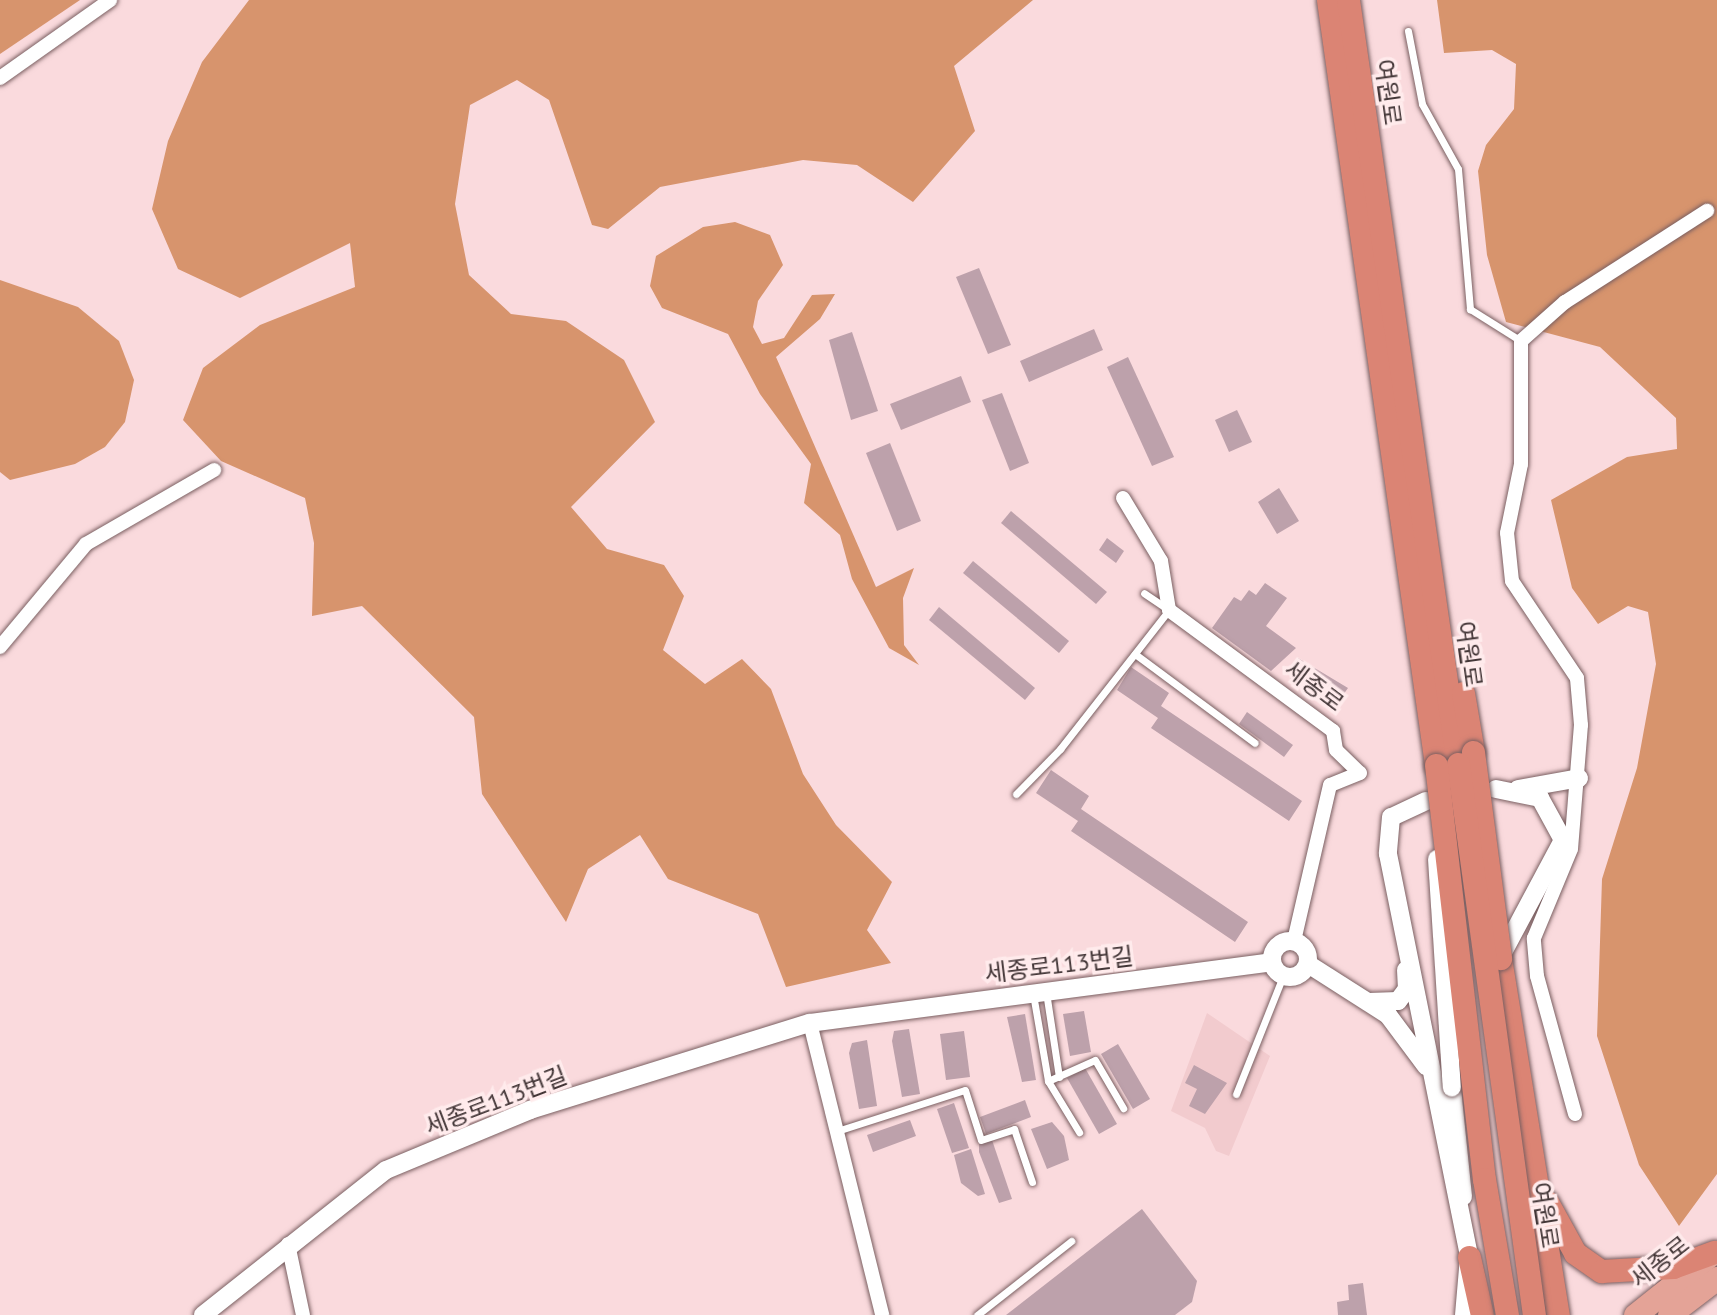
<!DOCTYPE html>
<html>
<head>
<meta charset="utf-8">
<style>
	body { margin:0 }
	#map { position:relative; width:1717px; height:1315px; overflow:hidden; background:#fadadd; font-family:"PT Sans","Noto Sans KR",sans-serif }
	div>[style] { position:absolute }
	.built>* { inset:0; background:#f2cbce }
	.forest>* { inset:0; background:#d7946d }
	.building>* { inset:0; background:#bda1ab }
	.roads { filter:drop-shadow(0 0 2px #7a5f61) drop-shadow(0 0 2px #7a5f61) }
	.service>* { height:7px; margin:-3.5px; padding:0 3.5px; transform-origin:3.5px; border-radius:3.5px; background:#fff }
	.minor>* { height:14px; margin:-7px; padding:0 7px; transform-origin:7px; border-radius:7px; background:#fff }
	.tertiary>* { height:18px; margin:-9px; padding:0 9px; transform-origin:9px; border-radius:9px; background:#fff }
	.tertiary>.ring { margin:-9px; padding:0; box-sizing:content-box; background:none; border:18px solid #fff; border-radius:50% }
	.primary>* { height:23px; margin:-11.5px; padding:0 11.5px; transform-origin:11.5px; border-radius:11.5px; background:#e4a397 }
	.trunk>* { height:23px; margin:-11.5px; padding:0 11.5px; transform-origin:11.5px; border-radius:11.5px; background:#db8474 }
	.bridges { filter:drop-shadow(0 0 2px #7a5f61) drop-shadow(0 0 2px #7a5f61) }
	.tertiary-bridge>* { height:18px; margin:-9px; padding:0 9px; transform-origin:9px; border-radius:9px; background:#fff }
	.trunk-bridge>* { height:23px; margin:-11.5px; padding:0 11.5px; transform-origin:11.5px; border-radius:11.5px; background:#db8474 }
	span { translate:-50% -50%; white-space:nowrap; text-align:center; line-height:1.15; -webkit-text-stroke:7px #ffebec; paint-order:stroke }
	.street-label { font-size:24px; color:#433637 }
</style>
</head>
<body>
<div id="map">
	<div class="built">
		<i style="clip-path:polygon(1207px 1013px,1270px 1056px,1229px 1156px,1216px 1151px,1205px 1128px,1171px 1111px)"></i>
	</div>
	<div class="forest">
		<i style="clip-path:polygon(0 0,80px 0,0 54px)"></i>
		<i style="clip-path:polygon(249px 0,1033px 0,954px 66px,975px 131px,913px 202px,857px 165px,803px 160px,660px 187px,608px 229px,592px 225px,549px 100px,517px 80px,470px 105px,455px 204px,469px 275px,511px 314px,566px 321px,624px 360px,655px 422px,571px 507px,607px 549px,664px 565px,684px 596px,663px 650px,705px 684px,742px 659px,771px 689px,803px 774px,836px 825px,892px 882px,867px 930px,891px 963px,786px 987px,758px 914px,668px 879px,640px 835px,588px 869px,566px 922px,482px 794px,474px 717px,362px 606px,312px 616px,314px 543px,305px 498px,221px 461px,183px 420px,203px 368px,260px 325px,355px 287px,350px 243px,240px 298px,178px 269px,152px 209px,168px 141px,202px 62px)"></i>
		<i style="clip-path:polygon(1437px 0,1717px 0,1717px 1174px,1679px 1226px,1639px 1165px,1597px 1036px,1602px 879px,1637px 768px,1656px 664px,1648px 612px,1628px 606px,1598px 624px,1572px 588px,1551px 500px,1627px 457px,1677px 449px,1676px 418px,1600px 347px,1506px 322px,1487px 255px,1478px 171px,1486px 145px,1514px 109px,1516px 64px,1492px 50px,1444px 53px)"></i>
		<i style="clip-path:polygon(735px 222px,770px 235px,783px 265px,758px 301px,753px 327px,762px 344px,784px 338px,812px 295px,835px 294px,820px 319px,776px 357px,876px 587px,914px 568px,903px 598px,904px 645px,919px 665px,889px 648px,852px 579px,840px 535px,804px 503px,811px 464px,760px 394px,728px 334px,662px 308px,650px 286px,656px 256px,703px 227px)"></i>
		<i style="clip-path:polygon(0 280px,78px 307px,119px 341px,134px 380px,125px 422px,105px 447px,75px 464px,10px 480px,0 472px)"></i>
	</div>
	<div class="building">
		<i style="clip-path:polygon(979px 268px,1011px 345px,988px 354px,956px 277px)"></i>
		<i style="clip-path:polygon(1094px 329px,1103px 350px,1029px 382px,1020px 361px)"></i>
		<i style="clip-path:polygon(852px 332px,878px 411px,851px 420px,829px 340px)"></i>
		<i style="clip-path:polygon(1128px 357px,1174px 457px,1152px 466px,1107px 367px)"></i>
		<i style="clip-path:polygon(961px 376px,971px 402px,901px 430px,890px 404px)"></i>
		<i style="clip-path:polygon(1002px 393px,1029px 463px,1010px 471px,982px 400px)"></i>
		<i style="clip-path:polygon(1237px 410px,1252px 442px,1229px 452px,1215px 420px)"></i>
		<i style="clip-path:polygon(890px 443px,921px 521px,897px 531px,866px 453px)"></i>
		<i style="clip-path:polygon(1279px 488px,1299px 521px,1277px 534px,1258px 502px)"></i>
		<i style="clip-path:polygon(1011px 511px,1107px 592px,1096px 604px,1001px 523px)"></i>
		<i style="clip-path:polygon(1107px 538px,1124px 551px,1116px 563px,1099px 550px)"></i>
		<i style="clip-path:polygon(973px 561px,1069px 641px,1059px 653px,963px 573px)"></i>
		<i style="clip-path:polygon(1265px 583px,1287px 598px,1266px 626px,1296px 648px,1271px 671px,1212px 628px,1234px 597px,1241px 601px,1249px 590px,1256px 595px)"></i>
		<i style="clip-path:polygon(939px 607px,1035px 688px,1025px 700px,929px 620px)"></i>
		<i style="clip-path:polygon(1298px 658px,1348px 688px,1338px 702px,1329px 696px,1325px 703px,1290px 679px)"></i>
		<i style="clip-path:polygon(1131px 667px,1169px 693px,1161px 706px,1302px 801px,1289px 821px,1151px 728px,1158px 718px,1117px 690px)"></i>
		<i style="clip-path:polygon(1247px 712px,1293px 745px,1284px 757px,1239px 724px)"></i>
		<i style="clip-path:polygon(1051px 770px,1089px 796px,1081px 809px,1248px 922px,1235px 942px,1071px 831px,1078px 821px,1036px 793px)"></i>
		<i style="clip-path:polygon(1084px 1011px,1091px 1052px,1070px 1056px,1063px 1014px)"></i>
		<i style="clip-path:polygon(1025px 1014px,1036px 1080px,1022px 1082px,1007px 1017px)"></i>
		<i style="clip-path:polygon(909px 1029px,920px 1094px,902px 1097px,892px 1041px,894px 1031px)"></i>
		<i style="clip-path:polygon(964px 1031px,970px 1077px,946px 1080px,940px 1034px)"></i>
		<i style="clip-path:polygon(867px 1040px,877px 1106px,859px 1109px,849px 1053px,852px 1043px)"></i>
		<i style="clip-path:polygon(1118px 1044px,1150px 1099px,1133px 1109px,1101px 1054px)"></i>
		<i style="clip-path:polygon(1194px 1065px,1227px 1083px,1205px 1114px,1189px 1106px,1197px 1089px,1185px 1083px)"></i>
		<i style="clip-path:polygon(1085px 1068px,1117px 1124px,1099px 1134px,1067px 1078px)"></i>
		<i style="clip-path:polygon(1025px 1100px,1031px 1117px,986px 1134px,980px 1117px)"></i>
		<i style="clip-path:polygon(954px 1103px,969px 1148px,952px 1153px,937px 1109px)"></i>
		<i style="clip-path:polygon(910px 1120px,916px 1136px,873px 1152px,867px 1135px)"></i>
		<i style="clip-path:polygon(1052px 1122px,1064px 1136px,1069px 1160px,1047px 1169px,1031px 1129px)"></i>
		<i style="clip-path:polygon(992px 1140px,1012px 1199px,999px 1203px,979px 1152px,979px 1144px)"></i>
		<i style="clip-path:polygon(971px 1149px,985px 1194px,978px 1196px,961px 1183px,954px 1155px)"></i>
		<i style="clip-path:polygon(1142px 1209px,1197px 1281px,1192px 1302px,1175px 1315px,1006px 1315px)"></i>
		<i style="clip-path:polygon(1363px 1283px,1367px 1315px,1338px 1315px,1337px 1302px,1349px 1300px,1348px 1285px)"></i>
	</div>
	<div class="roads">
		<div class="service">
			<i style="left:1408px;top:31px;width:74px;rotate:79.1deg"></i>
			<i style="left:1422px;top:104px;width:74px;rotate:61deg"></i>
			<i style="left:1458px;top:169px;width:141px;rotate:85.1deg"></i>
			<i style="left:1470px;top:309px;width:60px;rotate:32.1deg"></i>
			<i style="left:1135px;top:654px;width:149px;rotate:36.6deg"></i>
			<i style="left:1016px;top:794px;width:63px;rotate:-45.6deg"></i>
			<i style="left:1060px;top:749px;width:177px;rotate:-51.9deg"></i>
			<i style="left:1169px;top:610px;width:30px;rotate:-146deg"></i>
			<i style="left:1046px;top:992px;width:86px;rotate:81.3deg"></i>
			<i style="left:1033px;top:994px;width:88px;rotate:80.2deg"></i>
			<i style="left:1048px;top:1081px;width:60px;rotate:58.7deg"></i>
			<i style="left:1048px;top:1081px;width:51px;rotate:-24.1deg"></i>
			<i style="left:1095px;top:1060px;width:56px;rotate:59.7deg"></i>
			<i style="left:1236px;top:1094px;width:127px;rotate:-68.3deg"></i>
			<i style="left:837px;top:1131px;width:134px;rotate:-17.8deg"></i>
			<i style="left:965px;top:1090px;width:52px;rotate:72.3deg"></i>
			<i style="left:981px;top:1140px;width:35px;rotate:-18deg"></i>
			<i style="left:1014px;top:1129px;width:56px;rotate:71.2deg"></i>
			<i style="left:977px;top:1315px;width:120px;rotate:-38.2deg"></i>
		</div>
		<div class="minor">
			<i style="left:0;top:78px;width:135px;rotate:-35.3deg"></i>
			<i style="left:1123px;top:498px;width:74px;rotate:58.9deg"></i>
			<i style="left:1161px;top:561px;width:50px;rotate:80.7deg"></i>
			<i style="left:1169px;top:610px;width:204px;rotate:36.4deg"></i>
			<i style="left:1333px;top:731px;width:19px;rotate:81deg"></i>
			<i style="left:1336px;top:750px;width:33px;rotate:44deg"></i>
			<i style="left:1360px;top:773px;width:32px;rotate:158deg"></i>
			<i style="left:1330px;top:785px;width:160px;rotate:103deg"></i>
			<i style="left:0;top:647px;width:134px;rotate:-50.1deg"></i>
			<i style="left:86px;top:544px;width:148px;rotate:-30deg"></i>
			<i style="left:810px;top:1023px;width:301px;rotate:76.1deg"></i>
			<i style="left:1575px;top:1114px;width:143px;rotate:-105.4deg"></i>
			<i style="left:1537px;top:976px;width:38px;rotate:-95deg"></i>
			<i style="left:1534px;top:938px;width:96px;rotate:-67.4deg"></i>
			<i style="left:1571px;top:849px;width:124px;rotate:-85.4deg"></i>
			<i style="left:1581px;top:725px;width:47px;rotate:-94.9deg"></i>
			<i style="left:1577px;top:678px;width:117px;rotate:-123.8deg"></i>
			<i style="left:1512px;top:581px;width:48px;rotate:-95.9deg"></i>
			<i style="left:1507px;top:533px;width:70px;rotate:-78.5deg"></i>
			<i style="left:1521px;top:464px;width:123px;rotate:-90deg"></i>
			<i style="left:1521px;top:341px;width:59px;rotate:-41.6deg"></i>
			<i style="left:1565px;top:302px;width:169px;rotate:-32.7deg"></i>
			<i style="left:288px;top:1244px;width:73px;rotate:78.1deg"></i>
		</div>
		<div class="tertiary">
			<i style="left:1496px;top:789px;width:45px;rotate:11.6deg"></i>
			<i style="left:1540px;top:798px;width:48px;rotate:61.3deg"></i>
			<i style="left:1563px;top:840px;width:134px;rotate:118.1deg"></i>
			<i style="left:1518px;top:789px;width:62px;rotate:-10.2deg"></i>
			<i style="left:1426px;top:801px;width:38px;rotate:155deg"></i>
			<i style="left:1391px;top:817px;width:37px;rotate:95deg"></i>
			<i style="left:1388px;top:854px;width:411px;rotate:78.6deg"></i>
			<i style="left:1469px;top:1257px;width:58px;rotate:94.9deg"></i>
			<i class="ring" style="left:1272px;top:941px;width:18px;height:18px"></i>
			<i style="left:1308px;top:964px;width:95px;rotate:32.5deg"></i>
			<i style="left:1388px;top:1015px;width:64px;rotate:53.3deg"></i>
			<i style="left:1369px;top:1002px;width:29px;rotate:-2deg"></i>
			<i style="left:1398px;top:1001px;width:15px;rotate:-53deg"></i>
			<i style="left:1407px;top:989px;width:19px;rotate:-93deg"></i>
			<i style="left:1452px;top:1088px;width:109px;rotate:84.2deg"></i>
			<i style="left:203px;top:1315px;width:233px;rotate:-38.4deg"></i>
			<i style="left:386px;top:1170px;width:156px;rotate:-22.6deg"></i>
			<i style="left:530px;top:1110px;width:293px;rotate:-17.3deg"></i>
			<i style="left:810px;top:1023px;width:466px;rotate:-7.5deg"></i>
		</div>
		<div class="primary">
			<i style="left:1635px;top:1315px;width:95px;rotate:-38.6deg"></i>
			<i style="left:1669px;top:1315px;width:61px;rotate:-37.6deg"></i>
		</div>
		<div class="trunk">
			<i style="left:1328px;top:0;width:773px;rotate:81.96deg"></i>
			<i style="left:1348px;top:0;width:772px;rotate:81.81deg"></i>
			<i style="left:1463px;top:693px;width:60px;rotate:80.4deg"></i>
			<i style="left:1500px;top:958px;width:362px;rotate:80.8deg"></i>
			<i style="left:1547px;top:1202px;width:58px;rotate:61.2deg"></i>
			<i style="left:1575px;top:1253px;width:32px;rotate:35deg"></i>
			<i style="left:1601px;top:1271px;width:72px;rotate:-3.2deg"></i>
			<i style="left:1673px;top:1267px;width:44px;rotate:-20.1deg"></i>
			<i style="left:1469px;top:1257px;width:59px;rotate:77.4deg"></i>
		</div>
	</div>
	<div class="bridges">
		<div class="tertiary-bridge">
			<i style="left:1437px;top:859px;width:229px;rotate:86.3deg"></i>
		</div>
		<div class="trunk-bridge">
			<i style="left:1473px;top:752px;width:208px;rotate:82.5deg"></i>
			<i style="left:1458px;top:764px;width:556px;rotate:82.15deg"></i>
			<i style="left:1436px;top:765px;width:417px;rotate:83.4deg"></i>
			<i style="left:1484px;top:1179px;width:138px;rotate:80.4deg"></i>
		</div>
	</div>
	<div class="street-label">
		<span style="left:1388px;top:92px;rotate:82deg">여원로</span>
		<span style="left:1469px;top:654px;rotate:82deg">여원로</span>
		<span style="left:1314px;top:686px;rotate:37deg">세종로</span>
		<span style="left:1059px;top:965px;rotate:-7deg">세종로113번길</span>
		<span style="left:496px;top:1101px;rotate:-21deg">세종로113번길</span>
		<span style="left:1545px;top:1215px;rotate:81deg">여원로</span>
		<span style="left:1660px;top:1262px;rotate:-38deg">세종로</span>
	</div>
</div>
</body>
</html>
